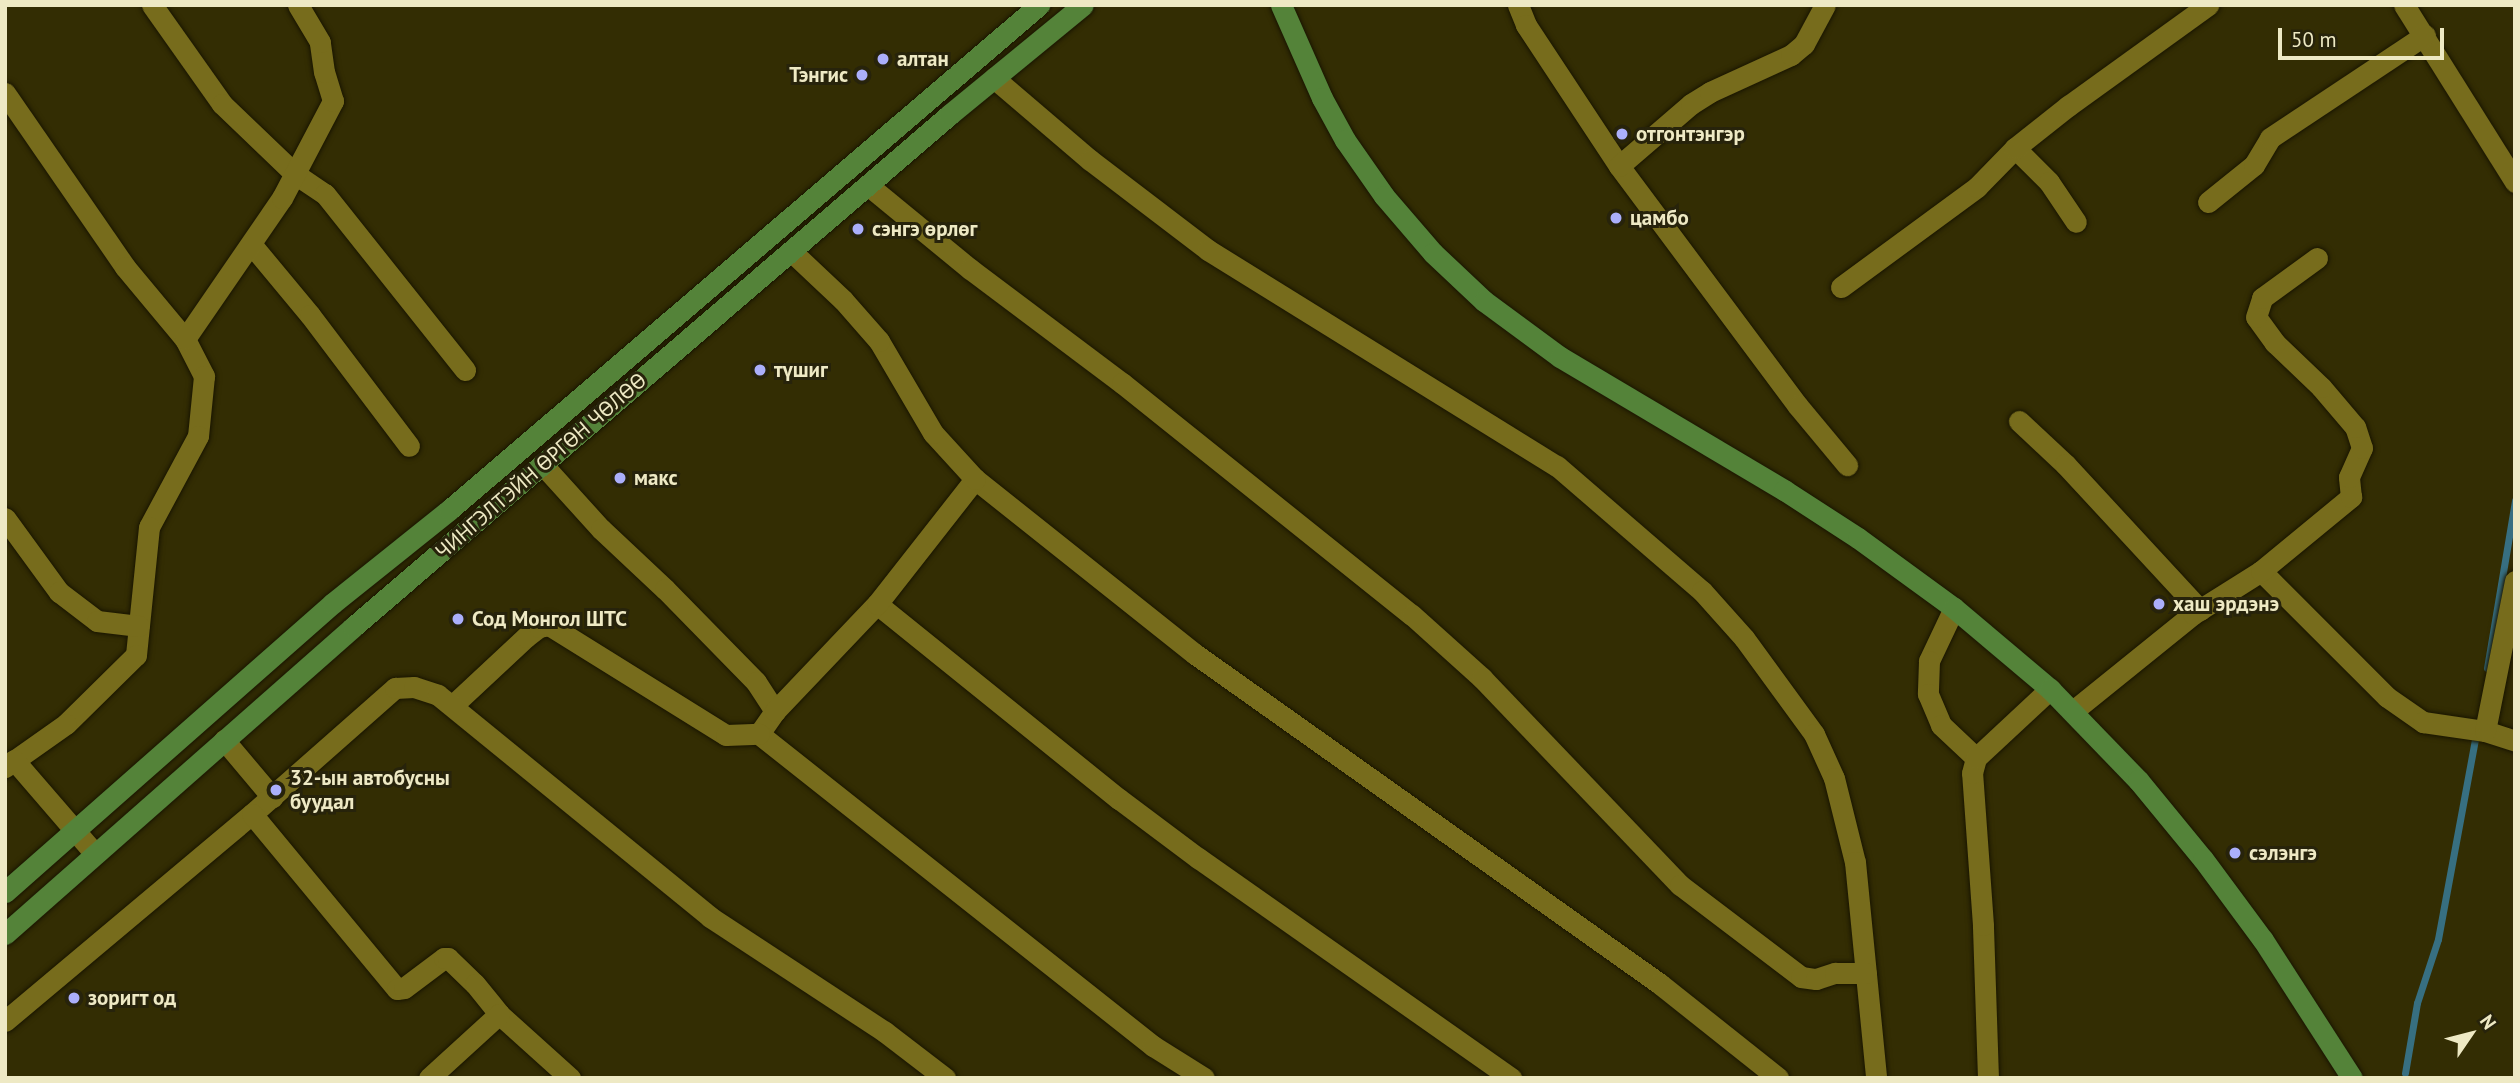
<!DOCTYPE html>
<html>
<head>
<meta charset="utf-8">
<style>
	body { margin:0 }
	#map { position:relative; width:2520px; height:1083px; overflow:hidden; background:#332d03; font-family:"PT Sans",sans-serif }
	div>[style] { position:absolute }
	.stream>* { height:7px; margin:-3.5px; padding:0 3.5px; transform-origin:3.5px; border-radius:3.5px; background:#376f81 }
	.roads { filter:drop-shadow(0 0 2px #191501) drop-shadow(0 0 2px #191501) }
	.street>* { height:21px; margin:-10.5px; padding:0 10.5px; transform-origin:10.5px; border-radius:10.5px; background:#776c1c }
	.secondary>* { height:21px; margin:-10.5px; padding:0 10.5px; transform-origin:10.5px; border-radius:10.5px; background:#548339 }
	.dots>* { width:19px; height:19px; translate:-50% -50%; box-sizing:border-box; border:4px solid #27230b; border-radius:50% }
	span { translate:-50% -50%; white-space:nowrap; text-align:center; line-height:1.15; -webkit-text-stroke:6px #27230b; paint-order:stroke }
	.poi-label { font-size:21px; color:#eee9c4; font-weight:700 }
	.left { translate:0 -50%; text-align:left }
	.right { translate:-100% -50%; text-align:right }
	.street-label { font-size:21px; color:#eee9c4 }
	.frame { position:absolute; inset:0; border:7px solid #eee9c4; pointer-events:none }
	.north { position:absolute; left:2436px; top:999px; width:70px; height:70px; -webkit-text-stroke:5px #27230b; paint-order:stroke; rotate:55deg; font-size:19px; font-weight:700; line-height:28px; text-align:center; color:#eee9c4 }
	.north::after { content:''; display:block; margin:auto; width:24px; height:32px; background:#eee9c4; clip-path:polygon(50% 0,100% 100%,50% 72%,0 100%) }
	.scale { position:absolute; left:2278px; top:28px; width:166px; height:32px; box-sizing:border-box; border:4px solid #eee9c4; border-top:0; padding-left:9px; font-size:21px; line-height:24px; white-space:nowrap; color:#eee9c4; -webkit-text-stroke:5px #27230b; paint-order:stroke }
</style>
</head>
<body>
<div id="map">
	<div class="stream">
		<i style="left:2487px;top:668px;width:170px;rotate:-80.5deg"></i>
		<i style="left:2405px;top:1073px;width:71px;rotate:-80.3deg"></i>
		<i style="left:2417px;top:1003px;width:67px;rotate:-71.8deg"></i>
		<i style="left:2438px;top:939px;width:208px;rotate:-79.5deg"></i>
	</div>
	<div class="roads">
		<div class="street">
			<i style="left:152px;top:5px;width:121px;rotate:54.7deg"></i>
			<i style="left:222px;top:104px;width:101px;rotate:43.8deg"></i>
			<i style="left:295px;top:174px;width:36px;rotate:34deg"></i>
			<i style="left:325px;top:194px;width:225px;rotate:51.5deg"></i>
			<i style="left:1518px;top:5px;width:22px;rotate:68deg"></i>
			<i style="left:1526px;top:25px;width:169px;rotate:56.6deg"></i>
			<i style="left:1619px;top:166px;width:299px;rotate:53.3deg"></i>
			<i style="left:1798px;top:406px;width:77px;rotate:50.3deg"></i>
			<i style="left:2404px;top:5px;width:209px;rotate:57.9deg"></i>
			<i style="left:994px;top:78px;width:126px;rotate:40.5deg"></i>
			<i style="left:1090px;top:160px;width:148px;rotate:37.3deg"></i>
			<i style="left:1208px;top:250px;width:410px;rotate:31.8deg"></i>
			<i style="left:1557px;top:466px;width:191px;rotate:40.8deg"></i>
			<i style="left:1702px;top:591px;width:63px;rotate:48.2deg"></i>
			<i style="left:1744px;top:638px;width:119px;rotate:53.9deg"></i>
			<i style="left:1814px;top:734px;width:48px;rotate:65.6deg"></i>
			<i style="left:1834px;top:778px;width:87px;rotate:76deg"></i>
			<i style="left:1855px;top:862px;width:217px;rotate:84.4deg"></i>
			<i style="left:5px;top:93px;width:211px;rotate:55.4deg"></i>
			<i style="left:125px;top:267px;width:94px;rotate:50.2deg"></i>
			<i style="left:185px;top:339px;width:42px;rotate:62.8deg"></i>
			<i style="left:204px;top:376px;width:60px;rotate:95.7deg"></i>
			<i style="left:198px;top:436px;width:103px;rotate:118.3deg"></i>
			<i style="left:149px;top:527px;width:129px;rotate:95.8deg"></i>
			<i style="left:136px;top:655px;width:98px;rotate:135.4deg"></i>
			<i style="left:66px;top:724px;width:75px;rotate:144.8deg"></i>
			<i style="left:2015px;top:148px;width:48px;rotate:45deg"></i>
			<i style="left:2049px;top:182px;width:48px;rotate:56deg"></i>
			<i style="left:1619px;top:166px;width:95px;rotate:-40.7deg"></i>
			<i style="left:1691px;top:104px;width:22px;rotate:-32deg"></i>
			<i style="left:1710px;top:92px;width:89px;rotate:-24.6deg"></i>
			<i style="left:1791px;top:55px;width:17px;rotate:-40deg"></i>
			<i style="left:1804px;top:44px;width:44px;rotate:-61.7deg"></i>
			<i style="left:869px;top:186px;width:131px;rotate:39.4deg"></i>
			<i style="left:970px;top:269px;width:190px;rotate:36.9deg"></i>
			<i style="left:1122px;top:383px;width:371px;rotate:38.7deg"></i>
			<i style="left:1412px;top:615px;width:94px;rotate:42deg"></i>
			<i style="left:1482px;top:678px;width:286px;rotate:46.3deg"></i>
			<i style="left:1680px;top:885px;width:152px;rotate:37.2deg"></i>
			<i style="left:1801px;top:977px;width:15px;rotate:8deg"></i>
			<i style="left:1816px;top:979px;width:20px;rotate:-18deg"></i>
			<i style="left:1835px;top:973px;width:31px"></i>
			<i style="left:2208px;top:202px;width:59px;rotate:-38.8deg"></i>
			<i style="left:2254px;top:165px;width:31px;rotate:-59deg"></i>
			<i style="left:2270px;top:138px;width:186px;rotate:-33.6deg"></i>
			<i style="left:251px;top:244px;width:92px;rotate:50.3deg"></i>
			<i style="left:310px;top:315px;width:164px;rotate:52.9deg"></i>
			<i style="left:1841px;top:287px;width:169px;rotate:-36.3deg"></i>
			<i style="left:1977px;top:187px;width:54px;rotate:-45.7deg"></i>
			<i style="left:2015px;top:148px;width:68px;rotate:-38.4deg"></i>
			<i style="left:2068px;top:106px;width:173px;rotate:-35.8deg"></i>
			<i style="left:185px;top:339px;width:171px;rotate:-55.5deg"></i>
			<i style="left:282px;top:198px;width:110px;rotate:-62.3deg"></i>
			<i style="left:333px;top:101px;width:30px;rotate:-107deg"></i>
			<i style="left:324px;top:72px;width:30px;rotate:-98deg"></i>
			<i style="left:320px;top:42px;width:43px;rotate:-120.7deg"></i>
			<i style="left:2019px;top:421px;width:63px;rotate:43.1deg"></i>
			<i style="left:2065px;top:464px;width:199px;rotate:47.2deg"></i>
			<i style="left:542px;top:464px;width:88px;rotate:47.8deg"></i>
			<i style="left:601px;top:529px;width:88px;rotate:43.2deg"></i>
			<i style="left:665px;top:589px;width:130px;rotate:45.6deg"></i>
			<i style="left:756px;top:682px;width:35px;rotate:57deg"></i>
			<i style="left:775px;top:711px;width:28px;rotate:125deg"></i>
			<i style="left:759px;top:734px;width:503px;rotate:38.37deg"></i>
			<i style="left:1153px;top:1046px;width:60px;rotate:32.1deg"></i>
			<i style="left:975px;top:479px;width:281px;rotate:38.5deg"></i>
			<i style="left:1195px;top:654px;width:570px;rotate:35.36deg"></i>
			<i style="left:1660px;top:984px;width:151px;rotate:38.5deg"></i>
			<i style="left:5px;top:518px;width:92px;rotate:53.9deg"></i>
			<i style="left:59px;top:592px;width:48px;rotate:37.3deg"></i>
			<i style="left:97px;top:621px;width:42px;rotate:6.8deg"></i>
			<i style="left:2261px;top:571px;width:178px;rotate:45deg"></i>
			<i style="left:2387px;top:697px;width:44px;rotate:34.8deg"></i>
			<i style="left:2423px;top:722px;width:63px;rotate:8.3deg"></i>
			<i style="left:2485px;top:731px;width:32px;rotate:18deg"></i>
			<i style="left:877px;top:604px;width:311px;rotate:38.9deg"></i>
			<i style="left:1119px;top:799px;width:99px;rotate:36.8deg"></i>
			<i style="left:1198px;top:858px;width:383px;rotate:35.1deg"></i>
			<i style="left:1954px;top:608px;width:59px;rotate:115.3deg"></i>
			<i style="left:1929px;top:661px;width:33px;rotate:92deg"></i>
			<i style="left:1928px;top:694px;width:34px;rotate:67deg"></i>
			<i style="left:1941px;top:725px;width:48px;rotate:43.3deg"></i>
			<i style="left:453px;top:705px;width:100px;rotate:-43deg"></i>
			<i style="left:526px;top:637px;width:16px;rotate:-38deg"></i>
			<i style="left:539px;top:627px;width:10px;rotate:-11deg"></i>
			<i style="left:549px;top:625px;width:208px;rotate:31.9deg"></i>
			<i style="left:726px;top:735px;width:33px;rotate:-2deg"></i>
			<i style="left:775px;top:711px;width:148px;rotate:-46.4deg"></i>
			<i style="left:877px;top:604px;width:159px;rotate:-51.9deg"></i>
			<i style="left:975px;top:479px;width:62px;rotate:-132.4deg"></i>
			<i style="left:933px;top:433px;width:107px;rotate:-120.4deg"></i>
			<i style="left:879px;top:341px;width:55px;rotate:-131.3deg"></i>
			<i style="left:843px;top:300px;width:70px;rotate:-136.7deg"></i>
			<i style="left:2073px;top:711px;width:154px;rotate:-38.9deg"></i>
			<i style="left:2193px;top:614px;width:80px;rotate:-32.3deg"></i>
			<i style="left:2261px;top:571px;width:117px;rotate:-39.4deg"></i>
			<i style="left:2351px;top:497px;width:20px;rotate:-96deg"></i>
			<i style="left:2349px;top:477px;width:32px;rotate:-66deg"></i>
			<i style="left:2362px;top:448px;width:22px;rotate:-108deg"></i>
			<i style="left:2355px;top:427px;width:52px;rotate:-130.4deg"></i>
			<i style="left:2321px;top:387px;width:64px;rotate:-136.3deg"></i>
			<i style="left:2275px;top:343px;width:32px;rotate:-126deg"></i>
			<i style="left:2256px;top:317px;width:20px;rotate:-72deg"></i>
			<i style="left:2262px;top:298px;width:68px;rotate:-36deg"></i>
			<i style="left:2485px;top:731px;width:153px;rotate:-78.7deg"></i>
			<i style="left:224px;top:740px;width:75px;rotate:49.9deg"></i>
			<i style="left:14px;top:760px;width:124px;rotate:49.2deg"></i>
			<i style="left:252px;top:814px;width:191px;rotate:-41.4deg"></i>
			<i style="left:395px;top:688px;width:19px;rotate:-3deg"></i>
			<i style="left:414px;top:687px;width:25px;rotate:18deg"></i>
			<i style="left:438px;top:695px;width:351px;rotate:39.2deg"></i>
			<i style="left:710px;top:917px;width:209px;rotate:33.3deg"></i>
			<i style="left:885px;top:1032px;width:76px;rotate:37.5deg"></i>
			<i style="left:5px;top:1021px;width:322px;rotate:-40deg"></i>
			<i style="left:252px;top:814px;width:227px;rotate:50.4deg"></i>
			<i style="left:397px;top:989px;width:7px;rotate:-8deg"></i>
			<i style="left:404px;top:988px;width:50px;rotate:-36.9deg"></i>
			<i style="left:444px;top:958px;width:4px"></i>
			<i style="left:448px;top:958px;width:37px;rotate:44deg"></i>
			<i style="left:475px;top:984px;width:38px;rotate:51deg"></i>
			<i style="left:499px;top:1014px;width:96px;rotate:42deg"></i>
			<i style="left:429px;top:1078px;width:95px;rotate:-42.4deg"></i>
			<i style="left:1988px;top:1078px;width:153px;rotate:-91.9deg"></i>
			<i style="left:1983px;top:925px;width:152px;rotate:-94.1deg"></i>
			<i style="left:1972px;top:773px;width:16px;rotate:-75deg"></i>
			<i style="left:1976px;top:758px;width:101px;rotate:-43deg"></i>
		</div>
		<div class="secondary">
			<i style="left:1281px;top:5px;width:102px;rotate:66.2deg"></i>
			<i style="left:1322px;top:98px;width:48px;rotate:61.3deg"></i>
			<i style="left:1345px;top:140px;width:68px;rotate:55.1deg"></i>
			<i style="left:1384px;top:196px;width:75px;rotate:49.3deg"></i>
			<i style="left:1433px;top:253px;width:70px;rotate:43.3deg"></i>
			<i style="left:1484px;top:301px;width:94px;rotate:36.4deg"></i>
			<i style="left:1560px;top:357px;width:261px;rotate:30.7deg"></i>
			<i style="left:1784px;top:490px;width:88px;rotate:33deg"></i>
			<i style="left:1858px;top:538px;width:119px;rotate:36.1deg"></i>
			<i style="left:1954px;top:608px;width:126px;rotate:40.2deg"></i>
			<i style="left:2050px;top:689px;width:127px;rotate:46deg"></i>
			<i style="left:2138px;top:780px;width:102px;rotate:50.6deg"></i>
			<i style="left:2203px;top:859px;width:101px;rotate:53.5deg"></i>
			<i style="left:2263px;top:940px;width:164px;rotate:57.2deg"></i>
			<i style="left:5px;top:892px;width:437px;rotate:-41.4deg"></i>
			<i style="left:333px;top:603px;width:149px;rotate:-38.7deg"></i>
			<i style="left:449px;top:510px;width:777px;rotate:-40.56deg"></i>
			<i style="left:5px;top:934px;width:464px;rotate:-41.4deg"></i>
			<i style="left:353px;top:627px;width:786px;rotate:-40.66deg"></i>
			<i style="left:949px;top:115px;width:173px;rotate:-39.4deg"></i>
		</div>
	</div>
	<div class="dots">
		<i style="left:883px;top:59px;background:#abaffb"></i>
		<i style="left:862px;top:75px;background:#abaffb"></i>
		<i style="left:1622px;top:134px;background:#abaffb"></i>
		<i style="left:1616px;top:218px;background:#abaffb"></i>
		<i style="left:858px;top:229px;background:#abaffb"></i>
		<i style="left:760px;top:370px;background:#abaffb"></i>
		<i style="left:620px;top:478px;background:#abaffb"></i>
		<i style="left:2159px;top:604px;background:#abaffb"></i>
		<i style="left:458px;top:619px;background:#abaffb"></i>
		<i style="left:276px;top:790px;background:#abaffb"></i>
		<i style="left:2235px;top:853px;background:#abaffb"></i>
		<i style="left:74px;top:998px;background:#abaffb"></i>
	</div>
	<div class="poi-label">
		<span class="left" style="left:897px;top:59px">алтан</span>
		<span class="right" style="left:848px;top:75px">Тэнгис</span>
		<span class="left" style="left:1636px;top:134px">отгонтэнгэр</span>
		<span class="left" style="left:1630px;top:218px">цамбо</span>
		<span class="left" style="left:872px;top:229px">сэнгэ өрлөг</span>
		<span class="left" style="left:774px;top:370px">түшиг</span>
		<span class="left" style="left:634px;top:478px">макс</span>
		<span class="left" style="left:2173px;top:604px">хаш эрдэнэ</span>
		<span class="left" style="left:472px;top:619px">Сод Монгол ШТС</span>
		<span class="left" style="left:290px;top:790px">32-ын автобусны<br>буудал</span>
		<span class="left" style="left:2249px;top:853px">сэлэнгэ</span>
		<span class="left" style="left:88px;top:998px">зоригт од</span>
	</div>
	<div class="street-label">
		<span style="left:541px;top:466px;rotate:-41deg">ЧИНГЭЛТЭЙН ӨРГӨН ЧӨЛӨӨ</span>
	</div>
	<div class="frame"></div>
	<div class="north">N</div>
	<div class="scale">50 m</div>
</div>
</body>
</html>
